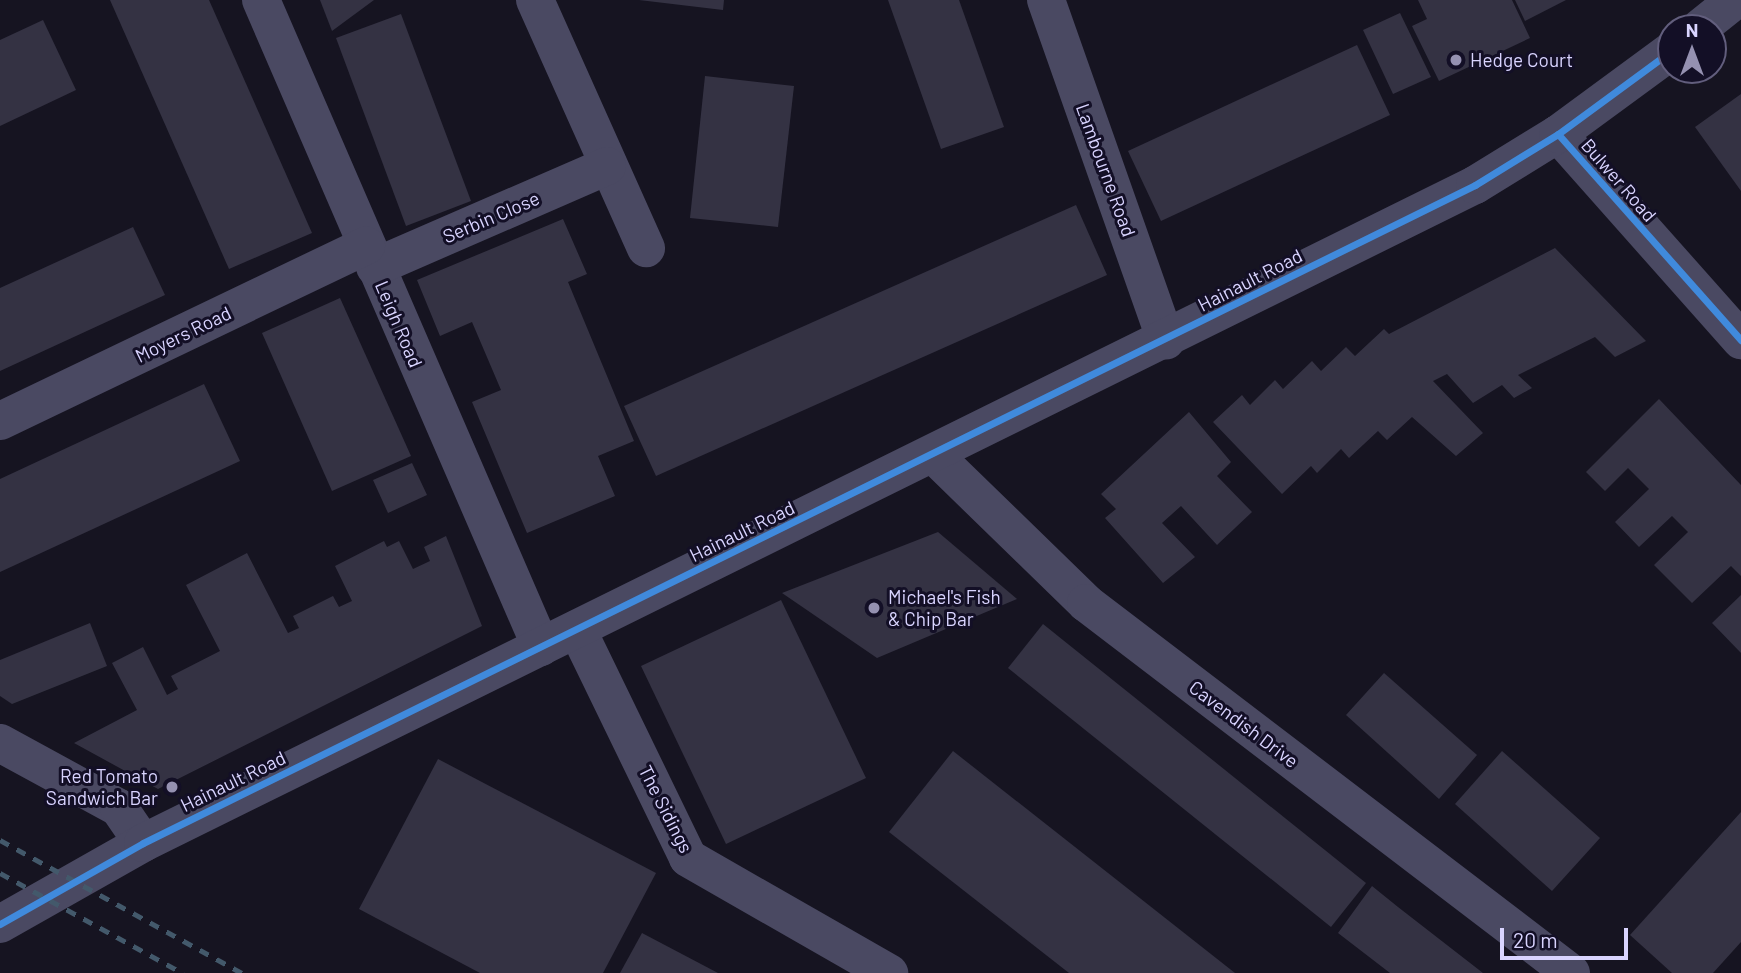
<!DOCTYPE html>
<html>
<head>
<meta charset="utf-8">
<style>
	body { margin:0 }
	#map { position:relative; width:1741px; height:973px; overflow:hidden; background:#161421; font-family:Barlow,sans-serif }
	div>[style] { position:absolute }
	.building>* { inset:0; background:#343243 }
	.minor>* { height:38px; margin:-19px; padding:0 19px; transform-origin:19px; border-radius:19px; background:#4a4962 }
	.rail>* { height:5px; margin-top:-2.5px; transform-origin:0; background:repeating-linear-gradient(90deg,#43596b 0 10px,transparent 0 19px) }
	.cycleway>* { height:7px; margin:-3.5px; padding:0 3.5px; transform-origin:3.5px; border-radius:3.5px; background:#408adc }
	.dots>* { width:19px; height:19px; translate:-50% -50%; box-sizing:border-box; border:4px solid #130f26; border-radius:50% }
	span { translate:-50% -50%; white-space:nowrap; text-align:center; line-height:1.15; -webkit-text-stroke:6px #130f26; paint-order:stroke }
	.poi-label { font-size:19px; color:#d9d4ff }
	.left { translate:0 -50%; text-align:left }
	.right { translate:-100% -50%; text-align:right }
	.street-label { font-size:19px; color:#d9d4ff }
	.north { position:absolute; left:1657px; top:14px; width:70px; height:70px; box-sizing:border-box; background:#130f26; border:2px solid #625e7d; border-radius:50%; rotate:0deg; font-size:19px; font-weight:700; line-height:28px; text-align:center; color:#d9d4ff }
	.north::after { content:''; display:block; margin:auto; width:24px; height:32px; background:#9591b1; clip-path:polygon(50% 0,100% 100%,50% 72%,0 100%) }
	.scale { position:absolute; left:1500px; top:928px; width:128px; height:32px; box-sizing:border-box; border:4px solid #d9d4ff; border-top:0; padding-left:9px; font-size:21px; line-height:24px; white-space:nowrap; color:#d9d4ff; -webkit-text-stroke:5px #130f26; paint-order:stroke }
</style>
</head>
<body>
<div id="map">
	<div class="building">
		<i style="clip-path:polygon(110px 0,209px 0,312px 233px,229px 269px)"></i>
		<i style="clip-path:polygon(320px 0,374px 0,332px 31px)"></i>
		<i style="clip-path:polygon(639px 0,724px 0,723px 10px)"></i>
		<i style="clip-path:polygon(888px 0,959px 0,1004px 127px,941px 149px)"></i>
		<i style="clip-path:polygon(1418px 0,1512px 0,1530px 38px,1439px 81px,1412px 26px,1427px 19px)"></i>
		<i style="clip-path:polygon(1515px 0,1566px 0,1525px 21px)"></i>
		<i style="clip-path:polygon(1400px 13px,1431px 77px,1393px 94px,1363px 30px)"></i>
		<i style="clip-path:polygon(401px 14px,471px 201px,406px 226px,336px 38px)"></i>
		<i style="clip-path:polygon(43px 20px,76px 90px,0 126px,0 40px)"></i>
		<i style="clip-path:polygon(1357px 45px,1390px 115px,1161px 221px,1128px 151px)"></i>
		<i style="clip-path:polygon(705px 76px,794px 86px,778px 227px,690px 218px)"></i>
		<i style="clip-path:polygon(1741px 94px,1741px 191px,1695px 127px)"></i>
		<i style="clip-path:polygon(1076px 205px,1107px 275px,656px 476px,624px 406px)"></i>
		<i style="clip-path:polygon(563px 219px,587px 274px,568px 282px,634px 441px,598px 456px,615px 496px,527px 533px,472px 402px,501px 390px,472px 322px,440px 336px,417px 280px)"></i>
		<i style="clip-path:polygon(133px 227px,165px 295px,0 371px,0 288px)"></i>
		<i style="clip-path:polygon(1555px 248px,1646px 341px,1615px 357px,1595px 337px,1518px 375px,1532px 388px,1514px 398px,1502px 385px,1473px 403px,1447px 374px,1433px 381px,1483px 433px,1456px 456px,1412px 417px,1387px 440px,1378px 431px,1349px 458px,1341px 449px,1317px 473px,1311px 466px,1282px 494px,1213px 422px,1242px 395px,1250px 405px,1275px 380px,1283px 389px,1312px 361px,1321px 371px,1346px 347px,1355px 356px,1384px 329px,1389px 334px)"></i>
		<i style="clip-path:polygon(340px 298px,411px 456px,332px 491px,262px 333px)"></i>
		<i style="clip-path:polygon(204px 384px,240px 461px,0 572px,0 479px)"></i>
		<i style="clip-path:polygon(1659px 399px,1741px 485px,1741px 576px,1731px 566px,1692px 603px,1654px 565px,1688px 532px,1672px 516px,1639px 547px,1615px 522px,1649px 489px,1628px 468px,1605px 491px,1586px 472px)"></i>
		<i style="clip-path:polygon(1189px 412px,1231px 462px,1217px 476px,1252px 512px,1217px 545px,1181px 506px,1162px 523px,1195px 557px,1163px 583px,1105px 518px,1116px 509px,1101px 494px)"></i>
		<i style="clip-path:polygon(412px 463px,427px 495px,388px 513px,373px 480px)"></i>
		<i style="clip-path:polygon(938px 532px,1017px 599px,877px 658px,782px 593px)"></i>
		<i style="clip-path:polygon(446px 536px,482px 626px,158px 789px,74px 743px,137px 710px,112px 663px,143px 647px,167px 695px,178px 689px,171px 676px,220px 651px,186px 585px,247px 553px,288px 633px,299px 628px,293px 616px,333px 596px,339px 607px,352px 601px,335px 566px,384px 541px,387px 547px,399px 541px,413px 569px,430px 561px,424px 547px)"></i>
		<i style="clip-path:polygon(1741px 595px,1741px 653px,1712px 623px)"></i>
		<i style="clip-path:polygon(781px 600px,866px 778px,726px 844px,641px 666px)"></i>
		<i style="clip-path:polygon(90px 623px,107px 666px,12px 704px,0 696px,0 660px)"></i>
		<i style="clip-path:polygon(1043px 624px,1366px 883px,1331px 927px,1008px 668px)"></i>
		<i style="clip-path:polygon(1384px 673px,1477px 755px,1439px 799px,1346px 715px)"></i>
		<i style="clip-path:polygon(953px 751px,1235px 973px,1069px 973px,889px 832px)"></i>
		<i style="clip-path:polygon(1502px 751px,1600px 838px,1552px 891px,1455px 804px)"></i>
		<i style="clip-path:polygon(438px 759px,656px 873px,603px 973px,480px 973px,359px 909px)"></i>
		<i style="clip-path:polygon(1741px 812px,1741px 942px,1713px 973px,1672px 973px,1630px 935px)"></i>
		<i style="clip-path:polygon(1372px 886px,1398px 907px,1483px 973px,1390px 973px,1338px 933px)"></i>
		<i style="clip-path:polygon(642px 933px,718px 973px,620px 973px)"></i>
	</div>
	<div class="minor">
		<i style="left:261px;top:0;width:705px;rotate:66.6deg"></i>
		<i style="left:535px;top:0;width:272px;rotate:65.9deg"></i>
		<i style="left:1046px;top:0;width:361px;rotate:70.6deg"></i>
		<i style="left:1700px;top:28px;width:45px;rotate:-38.7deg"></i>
		<i style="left:1558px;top:134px;width:276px;rotate:48.4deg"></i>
		<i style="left:375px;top:267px;width:253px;rotate:-23.5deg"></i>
		<i style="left:0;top:421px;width:406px;rotate:-25.6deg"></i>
		<i style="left:935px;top:456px;width:211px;rotate:44.2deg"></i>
		<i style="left:1086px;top:603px;width:610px;rotate:37.34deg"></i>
		<i style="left:577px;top:629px;width:254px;rotate:64.1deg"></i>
		<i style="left:688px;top:858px;width:232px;rotate:29.8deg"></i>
		<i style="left:0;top:743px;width:136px;rotate:28.6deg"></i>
		<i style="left:119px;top:808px;width:42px;rotate:55.6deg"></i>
		<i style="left:0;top:924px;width:164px;rotate:-29.5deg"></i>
		<i style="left:143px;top:843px;width:1486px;rotate:-26.29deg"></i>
		<i style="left:1475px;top:185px;width:97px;rotate:-31.6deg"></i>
		<i style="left:1558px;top:134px;width:140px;rotate:-36.3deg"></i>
	</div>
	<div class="rail">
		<i style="left:0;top:840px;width:276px;rotate:28.8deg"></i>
		<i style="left:0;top:873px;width:209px;rotate:28.7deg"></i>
	</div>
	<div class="cycleway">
		<i style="left:1558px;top:134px;width:276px;rotate:48.4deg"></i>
		<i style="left:0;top:924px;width:164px;rotate:-29.5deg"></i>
		<i style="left:143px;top:843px;width:1486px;rotate:-26.29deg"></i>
		<i style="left:1475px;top:185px;width:97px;rotate:-31.6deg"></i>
		<i style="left:1558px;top:134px;width:140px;rotate:-36.3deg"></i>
	</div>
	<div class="dots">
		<i style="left:1456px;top:60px;background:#9591b1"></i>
		<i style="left:874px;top:608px;background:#9591b1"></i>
		<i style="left:172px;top:787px;background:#9591b1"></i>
	</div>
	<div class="poi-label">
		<span class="left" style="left:1470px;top:60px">Hedge Court</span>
		<span class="left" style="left:888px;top:608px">Michael's Fish<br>&amp; Chip Bar</span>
		<span class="right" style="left:158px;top:787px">Red Tomato<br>Sandwich Bar</span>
	</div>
	<div class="street-label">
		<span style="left:1106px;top:170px;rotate:70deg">Lambourne Road</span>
		<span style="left:1619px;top:180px;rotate:49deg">Bulwer Road</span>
		<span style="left:491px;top:217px;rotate:-23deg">Serbin Close</span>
		<span style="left:1250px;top:280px;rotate:-27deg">Hainault Road</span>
		<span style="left:399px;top:324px;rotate:67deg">Leigh Road</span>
		<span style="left:183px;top:334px;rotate:-26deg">Moyers Road</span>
		<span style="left:742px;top:531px;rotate:-26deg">Hainault Road</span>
		<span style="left:1244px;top:724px;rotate:37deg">Cavendish Drive</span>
		<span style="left:233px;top:781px;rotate:-26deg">Hainault Road</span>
		<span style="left:666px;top:809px;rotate:63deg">The Sidings</span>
	</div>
	<div class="north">N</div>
	<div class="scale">20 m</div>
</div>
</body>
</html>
